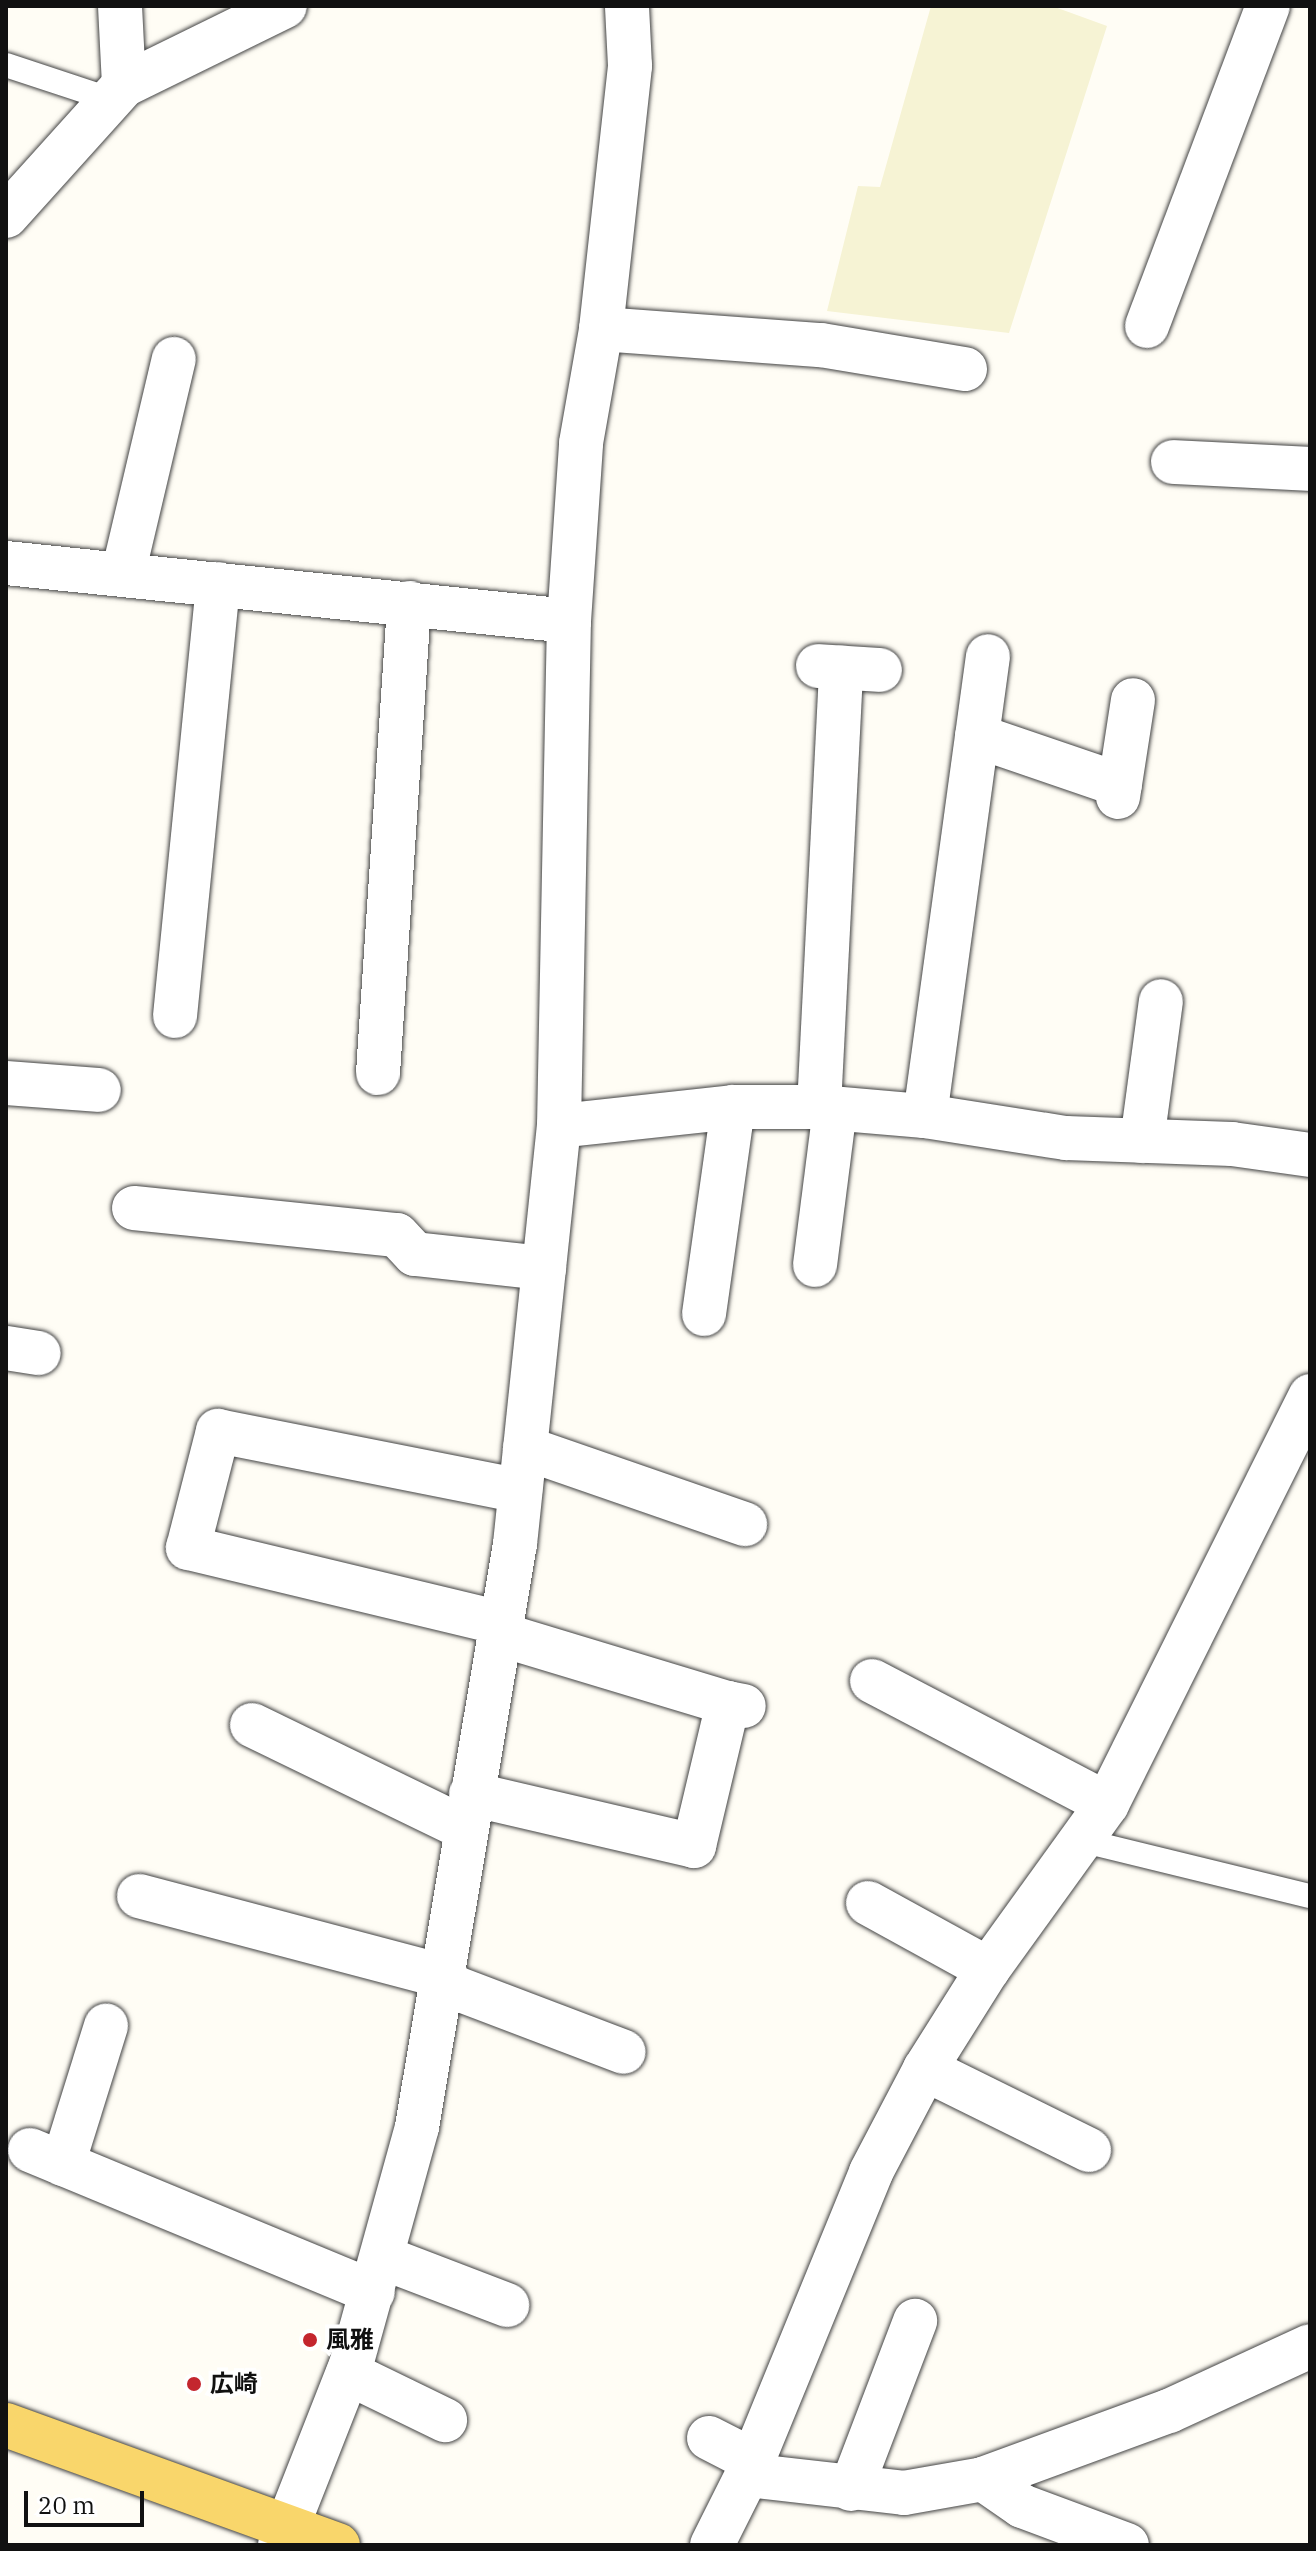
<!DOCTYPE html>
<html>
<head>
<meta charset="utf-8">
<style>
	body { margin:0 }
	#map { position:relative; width:1316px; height:2551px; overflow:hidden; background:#fffdf5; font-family:"IBM Plex Serif","Noto Sans JP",serif }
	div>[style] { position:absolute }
	.farmland>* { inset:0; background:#f6f3d4 }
	.roads { filter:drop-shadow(0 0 2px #444) drop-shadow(0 0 2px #444) }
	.lane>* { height:24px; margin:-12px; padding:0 12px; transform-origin:12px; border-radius:12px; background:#fff }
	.street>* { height:44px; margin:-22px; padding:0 22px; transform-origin:22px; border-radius:22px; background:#fff }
	.primary>* { height:44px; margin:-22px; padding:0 22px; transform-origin:22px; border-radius:22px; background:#f9d66b }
	.dots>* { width:22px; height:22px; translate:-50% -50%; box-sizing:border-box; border:4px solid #fff; border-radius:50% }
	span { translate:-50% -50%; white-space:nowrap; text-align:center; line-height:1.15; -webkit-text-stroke:8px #fff; paint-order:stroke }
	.poi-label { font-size:24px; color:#111; font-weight:700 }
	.left { translate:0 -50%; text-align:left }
	.frame { position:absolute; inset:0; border:8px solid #111; pointer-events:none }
	.scale { position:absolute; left:24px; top:2491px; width:120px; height:36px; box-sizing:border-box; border:4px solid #111; border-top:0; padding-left:10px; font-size:24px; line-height:28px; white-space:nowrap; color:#111; -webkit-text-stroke:6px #fff; paint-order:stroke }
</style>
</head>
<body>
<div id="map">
	<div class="farmland">
		<i style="clip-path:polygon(931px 6px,1052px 6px,1107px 26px,1009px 333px,827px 311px,858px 186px,880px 187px)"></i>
	</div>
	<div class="roads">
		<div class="lane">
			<i style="left:6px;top:65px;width:112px;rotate:18.3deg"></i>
			<i style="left:1084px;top:1841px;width:232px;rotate:13.7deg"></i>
		</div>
		<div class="street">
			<i style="left:120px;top:6px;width:79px;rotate:87.1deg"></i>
			<i style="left:6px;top:216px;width:176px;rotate:-48deg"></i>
			<i style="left:124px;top:85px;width:179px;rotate:-26.1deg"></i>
			<i style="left:1147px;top:326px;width:342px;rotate:-69.3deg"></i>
			<i style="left:601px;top:329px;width:221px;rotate:4.2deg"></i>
			<i style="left:821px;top:345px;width:146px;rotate:9.5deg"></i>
			<i style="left:1173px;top:462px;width:137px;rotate:2.9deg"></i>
			<i style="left:6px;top:563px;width:566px;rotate:5.88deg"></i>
			<i style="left:123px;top:574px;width:221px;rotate:-76.7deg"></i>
			<i style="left:818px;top:666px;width:62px;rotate:3.7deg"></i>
			<i style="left:977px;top:736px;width:151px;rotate:18.9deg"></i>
			<i style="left:1118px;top:797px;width:98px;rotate:-81.2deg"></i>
			<i style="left:175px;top:1016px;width:434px;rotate:-84.3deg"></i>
			<i style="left:378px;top:1073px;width:471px;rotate:-86.2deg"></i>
			<i style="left:6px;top:1083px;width:93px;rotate:4.3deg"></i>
			<i style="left:819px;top:1107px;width:440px;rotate:-87.1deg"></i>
			<i style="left:925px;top:1116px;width:464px;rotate:-82.2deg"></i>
			<i style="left:559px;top:1126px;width:175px;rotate:-6.2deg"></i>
			<i style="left:733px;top:1107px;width:86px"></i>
			<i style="left:819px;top:1107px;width:106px;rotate:4.9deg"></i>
			<i style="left:925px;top:1116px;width:143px;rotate:8.9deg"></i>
			<i style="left:1066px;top:1138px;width:166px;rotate:2.1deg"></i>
			<i style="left:1232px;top:1144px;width:79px;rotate:8deg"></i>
			<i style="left:1142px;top:1141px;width:141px;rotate:-82.3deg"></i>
			<i style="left:134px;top:1208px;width:264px;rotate:5.9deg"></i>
			<i style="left:397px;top:1235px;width:26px;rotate:47deg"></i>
			<i style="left:415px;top:1254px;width:130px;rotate:6.2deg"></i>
			<i style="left:815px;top:1265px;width:157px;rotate:-82.7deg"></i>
			<i style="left:704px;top:1314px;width:209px;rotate:-82deg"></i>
			<i style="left:6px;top:1348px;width:33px;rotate:9deg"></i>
			<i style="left:525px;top:1448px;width:233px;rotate:19.1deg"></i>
			<i style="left:501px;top:1623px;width:322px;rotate:-166.5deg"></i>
			<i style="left:188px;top:1548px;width:121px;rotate:-75.6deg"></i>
			<i style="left:218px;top:1431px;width:308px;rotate:11.2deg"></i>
			<i style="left:499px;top:1634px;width:239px;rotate:16.8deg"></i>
			<i style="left:872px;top:1681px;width:265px;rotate:27.6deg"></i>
			<i style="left:252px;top:1725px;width:236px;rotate:25.9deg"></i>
			<i style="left:471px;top:1794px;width:229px;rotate:13.1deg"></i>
			<i style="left:694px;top:1846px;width:147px;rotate:-76.6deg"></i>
			<i style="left:728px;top:1703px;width:16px;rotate:11deg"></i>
			<i style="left:139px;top:1896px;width:318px;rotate:14.8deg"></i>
			<i style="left:868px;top:1903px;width:137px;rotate:28.8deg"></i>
			<i style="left:445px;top:1984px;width:191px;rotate:20.8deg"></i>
			<i style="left:925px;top:2069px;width:183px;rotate:26.3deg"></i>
			<i style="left:30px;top:2150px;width:371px;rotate:22.5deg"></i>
			<i style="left:63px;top:2164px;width:145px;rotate:-72.7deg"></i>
			<i style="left:384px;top:2258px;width:132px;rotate:20.9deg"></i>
			<i style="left:348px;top:2373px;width:108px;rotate:25.9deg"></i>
			<i style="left:709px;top:2438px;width:48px;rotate:27.1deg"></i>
			<i style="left:747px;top:2475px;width:158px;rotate:6.5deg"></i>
			<i style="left:904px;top:2493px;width:80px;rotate:-10deg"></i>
			<i style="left:983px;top:2479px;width:198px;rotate:-20.1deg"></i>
			<i style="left:1169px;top:2411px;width:155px;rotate:-24.7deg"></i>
			<i style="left:983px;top:2479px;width:47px;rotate:34.7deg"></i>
			<i style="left:1022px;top:2506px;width:112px;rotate:20.4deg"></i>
			<i style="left:851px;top:2489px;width:180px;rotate:-69.1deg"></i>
			<i style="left:280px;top:2545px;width:193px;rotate:-68.5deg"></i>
			<i style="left:351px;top:2365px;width:247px;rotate:-74.5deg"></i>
			<i style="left:417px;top:2127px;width:591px;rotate:-80.46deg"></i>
			<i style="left:515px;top:1544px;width:420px;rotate:-84deg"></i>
			<i style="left:559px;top:1126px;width:505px;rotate:-88.87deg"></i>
			<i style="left:569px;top:621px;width:178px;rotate:-86.1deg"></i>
			<i style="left:581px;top:443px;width:116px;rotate:-80deg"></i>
			<i style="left:601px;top:329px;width:265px;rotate:-83.7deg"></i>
			<i style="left:630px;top:66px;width:60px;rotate:-92.9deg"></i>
			<i style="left:712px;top:2545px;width:78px;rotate:-63.4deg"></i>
			<i style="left:747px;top:2475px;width:327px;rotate:-67.7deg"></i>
			<i style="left:871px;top:2172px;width:116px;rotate:-62.3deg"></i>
			<i style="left:925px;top:2069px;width:118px;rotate:-57.8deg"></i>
			<i style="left:988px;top:1969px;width:203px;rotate:-54.2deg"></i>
			<i style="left:1107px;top:1804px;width:456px;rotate:-63.5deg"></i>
		</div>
		<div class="primary">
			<i style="left:6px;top:2425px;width:353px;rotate:19.9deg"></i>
		</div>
	</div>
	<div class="dots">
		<i style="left:310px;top:2340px;background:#c4262e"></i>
		<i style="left:194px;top:2384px;background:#c4262e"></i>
	</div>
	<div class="poi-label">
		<span class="left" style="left:326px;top:2340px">風雅</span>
		<span class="left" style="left:210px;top:2384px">広崎</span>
	</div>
	<div class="frame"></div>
	<div class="scale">20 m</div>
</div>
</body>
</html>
